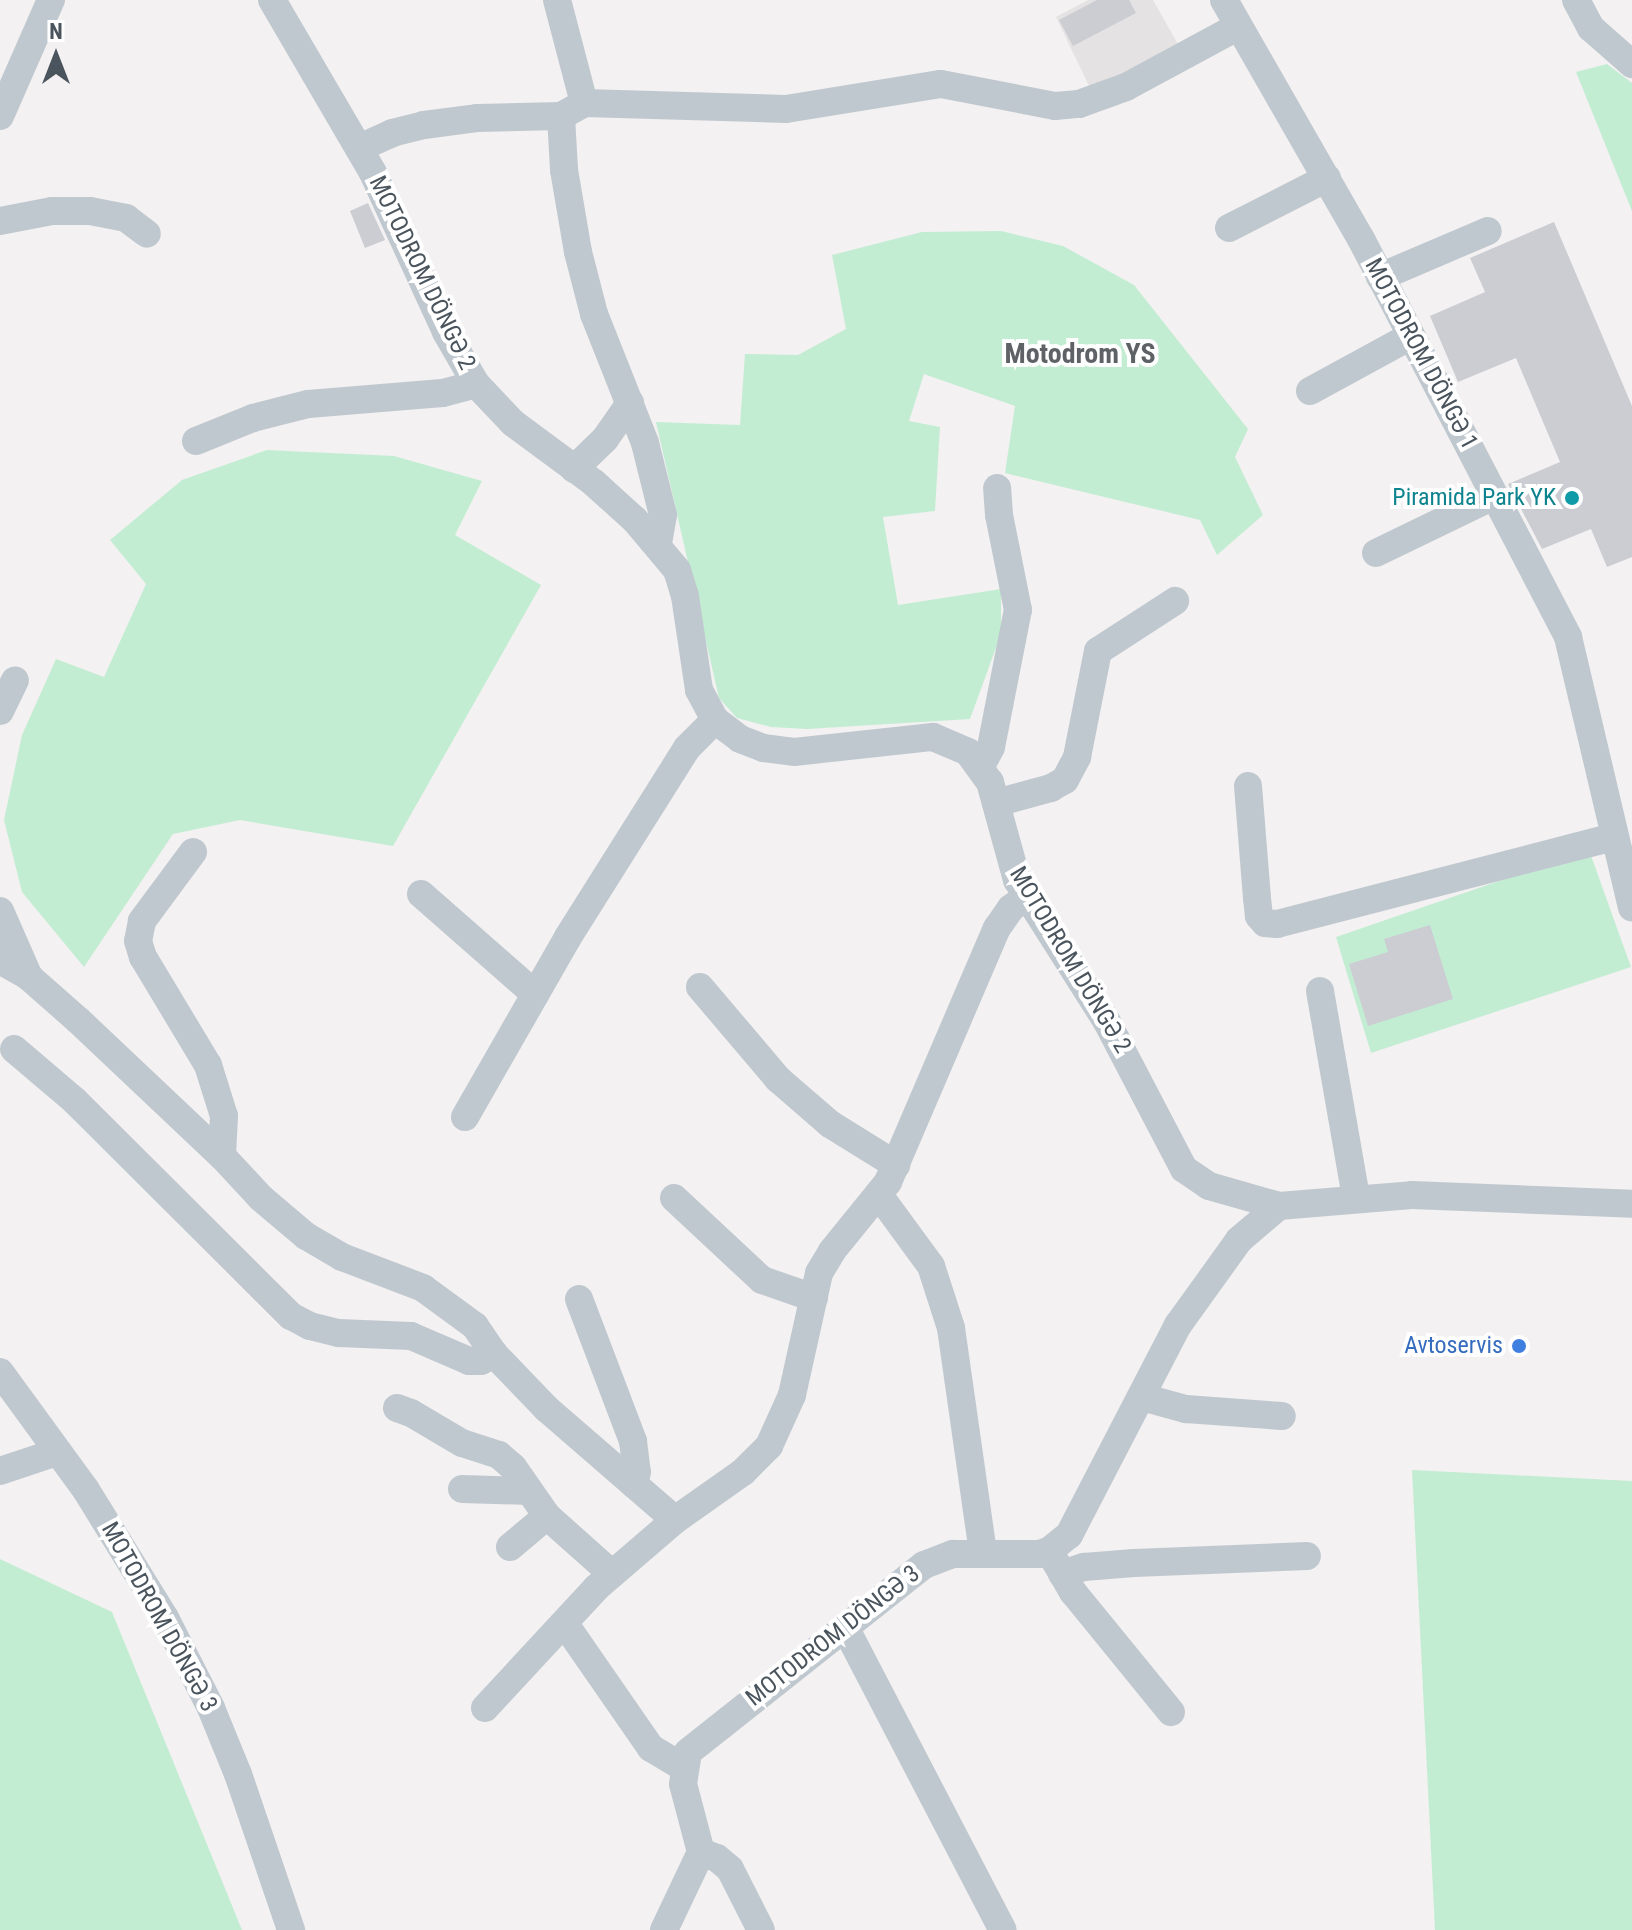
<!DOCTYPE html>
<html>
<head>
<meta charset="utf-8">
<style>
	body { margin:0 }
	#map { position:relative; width:1632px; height:1930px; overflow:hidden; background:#f3f1f1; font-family:"Roboto Condensed",sans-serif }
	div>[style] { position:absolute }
	.education>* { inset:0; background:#e4e2e2 }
	.green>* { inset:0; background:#c3edd3 }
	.building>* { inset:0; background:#cbcdd3 }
	.minor>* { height:28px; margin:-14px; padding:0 14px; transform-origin:14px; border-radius:14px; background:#c0c8cf }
	.dots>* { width:22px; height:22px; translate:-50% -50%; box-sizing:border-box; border:4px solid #fff; border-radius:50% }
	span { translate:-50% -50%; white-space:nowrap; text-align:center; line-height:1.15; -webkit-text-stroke:8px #fff; paint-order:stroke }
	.street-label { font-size:24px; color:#4a545d }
	.culture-label { font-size:24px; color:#0d838f }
	.right { translate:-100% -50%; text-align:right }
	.shop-label { font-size:24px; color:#366cbe }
	.quarter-label { font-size:28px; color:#5e6165; font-weight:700 }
	.north { position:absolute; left:16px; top:16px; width:80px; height:80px; -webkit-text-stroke:6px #fff; paint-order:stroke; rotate:0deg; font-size:22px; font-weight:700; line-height:32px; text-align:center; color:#4a545d }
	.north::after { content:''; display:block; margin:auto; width:28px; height:36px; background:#4a545d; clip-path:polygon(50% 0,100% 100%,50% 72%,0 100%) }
</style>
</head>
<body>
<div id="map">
	<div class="education">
		<i style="clip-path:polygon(1088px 0,1153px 0,1179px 46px,1091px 90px,1056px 17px)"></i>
	</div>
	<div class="green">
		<i style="clip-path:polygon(1607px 64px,1632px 83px,1632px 211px,1576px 72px)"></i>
		<i style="clip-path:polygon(1001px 231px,1063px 246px,1134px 285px,1248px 429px,1235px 457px,1263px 515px,1217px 555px,1200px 520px,1005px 473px,1015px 406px,924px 374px,909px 421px,940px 427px,935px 511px,883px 517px,898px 605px,1001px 589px,1001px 634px,970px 719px,807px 729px,771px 727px,737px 718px,719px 698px,656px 422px,740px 425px,745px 354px,798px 355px,846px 329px,832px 255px,922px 232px)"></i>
		<i style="clip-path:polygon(267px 450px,394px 456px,482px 481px,455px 535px,541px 585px,393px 846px,240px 820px,173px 834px,84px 967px,22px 892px,4px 820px,22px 735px,56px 659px,104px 677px,146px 584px,110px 540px,182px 480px)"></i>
		<i style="clip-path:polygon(1589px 850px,1631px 967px,1371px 1053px,1336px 937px)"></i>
		<i style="clip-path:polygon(1412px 1470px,1632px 1481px,1632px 1930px,1435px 1930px)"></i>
		<i style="clip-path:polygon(0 1559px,112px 1612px,242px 1930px,0 1930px)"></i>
	</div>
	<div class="building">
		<i style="clip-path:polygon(1097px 0,1129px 0,1136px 13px,1073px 46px,1059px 20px)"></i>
		<i style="clip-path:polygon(368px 203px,385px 240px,365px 248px,350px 211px)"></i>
		<i style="clip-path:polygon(1554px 222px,1632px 406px,1632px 557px,1607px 567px,1591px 529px,1542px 549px,1508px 484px,1560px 462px,1516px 358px,1458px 382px,1430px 316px,1485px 292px,1470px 258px)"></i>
		<i style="clip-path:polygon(1430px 925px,1453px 999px,1368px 1026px,1349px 964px,1388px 952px,1384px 939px)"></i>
	</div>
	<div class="minor">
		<i style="left:272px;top:0;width:200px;rotate:59.7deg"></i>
		<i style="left:373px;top:173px;width:175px;rotate:65.3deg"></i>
		<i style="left:446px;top:332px;width:60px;rotate:60deg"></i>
		<i style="left:476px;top:384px;width:54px;rotate:46.5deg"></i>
		<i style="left:513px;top:423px;width:101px;rotate:36.5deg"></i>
		<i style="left:594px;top:483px;width:55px;rotate:42.1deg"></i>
		<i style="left:635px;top:520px;width:65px;rotate:50deg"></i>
		<i style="left:677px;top:570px;width:27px;rotate:73deg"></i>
		<i style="left:685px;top:596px;width:95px;rotate:81.5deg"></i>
		<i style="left:699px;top:690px;width:34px;rotate:62deg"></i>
		<i style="left:715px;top:720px;width:31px;rotate:37deg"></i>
		<i style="left:740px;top:739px;width:25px;rotate:21deg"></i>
		<i style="left:763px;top:748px;width:31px;rotate:7deg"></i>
		<i style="left:794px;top:752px;width:140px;rotate:-6.2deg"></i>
		<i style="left:933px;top:737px;width:38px;rotate:23deg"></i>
		<i style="left:968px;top:752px;width:37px;rotate:54deg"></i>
		<i style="left:990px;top:782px;width:102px;rotate:74.6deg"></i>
		<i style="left:1017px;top:880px;width:166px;rotate:57.6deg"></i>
		<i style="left:1106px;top:1020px;width:168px;rotate:62.4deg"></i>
		<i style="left:1184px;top:1169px;width:30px;rotate:34deg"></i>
		<i style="left:1209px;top:1186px;width:73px;rotate:15.9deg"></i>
		<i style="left:1279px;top:1206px;width:133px;rotate:-4.7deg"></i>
		<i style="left:1412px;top:1195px;width:220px;rotate:2.3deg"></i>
		<i style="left:557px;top:0;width:106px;rotate:75.3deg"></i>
		<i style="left:1224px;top:0;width:275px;rotate:60.2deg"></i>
		<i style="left:1361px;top:239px;width:449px;rotate:62.5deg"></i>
		<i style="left:1568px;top:637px;width:278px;rotate:76.7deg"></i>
		<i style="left:1576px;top:0;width:32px;rotate:62deg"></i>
		<i style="left:1591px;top:28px;width:55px;rotate:41.3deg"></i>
		<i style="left:0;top:116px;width:127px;rotate:-66.3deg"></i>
		<i style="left:561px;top:116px;width:54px;rotate:86.8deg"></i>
		<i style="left:564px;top:170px;width:83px;rotate:80.3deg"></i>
		<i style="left:578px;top:252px;width:64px;rotate:75.5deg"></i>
		<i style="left:594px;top:314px;width:139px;rotate:68.4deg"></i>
		<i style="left:645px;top:443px;width:74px;rotate:76deg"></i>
		<i style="left:663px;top:515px;width:29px;rotate:100deg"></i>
		<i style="left:359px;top:148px;width:36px;rotate:-24deg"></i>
		<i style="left:392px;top:133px;width:33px;rotate:-14deg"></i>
		<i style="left:424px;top:125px;width:53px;rotate:-7.5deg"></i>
		<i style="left:477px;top:118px;width:84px;rotate:-1.4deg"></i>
		<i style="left:561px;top:116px;width:26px;rotate:-29deg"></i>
		<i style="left:584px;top:103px;width:202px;rotate:1.7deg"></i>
		<i style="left:786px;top:109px;width:157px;rotate:-9.2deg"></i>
		<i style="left:941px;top:84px;width:116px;rotate:10.9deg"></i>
		<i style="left:1055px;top:106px;width:24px;rotate:-5deg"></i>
		<i style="left:1079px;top:104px;width:50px;rotate:-19.9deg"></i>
		<i style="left:1126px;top:87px;width:126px;rotate:-28.4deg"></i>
		<i style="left:0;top:221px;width:53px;rotate:-10.9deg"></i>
		<i style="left:52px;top:211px;width:38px"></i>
		<i style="left:90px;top:211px;width:37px;rotate:11deg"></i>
		<i style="left:126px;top:218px;width:26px;rotate:37deg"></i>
		<i style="left:1229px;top:228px;width:110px;rotate:-27deg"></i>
		<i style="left:1380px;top:277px;width:117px;rotate:-23.1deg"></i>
		<i style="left:1310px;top:391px;width:115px;rotate:-28.6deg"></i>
		<i style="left:196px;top:441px;width:61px;rotate:-22deg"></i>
		<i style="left:253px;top:418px;width:57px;rotate:-14.3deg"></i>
		<i style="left:308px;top:404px;width:135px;rotate:-4.7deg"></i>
		<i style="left:443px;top:393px;width:34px;rotate:-15deg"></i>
		<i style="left:574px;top:469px;width:43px;rotate:-44.1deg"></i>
		<i style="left:605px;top:439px;width:44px;rotate:-55.2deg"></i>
		<i style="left:1376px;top:553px;width:131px;rotate:-25.8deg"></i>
		<i style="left:0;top:711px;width:34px;rotate:-64deg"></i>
		<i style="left:981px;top:766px;width:21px;rotate:-62deg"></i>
		<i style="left:991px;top:747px;width:140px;rotate:-78.9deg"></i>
		<i style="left:1018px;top:610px;width:97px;rotate:-101.3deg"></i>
		<i style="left:999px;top:515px;width:27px;rotate:-94deg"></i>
		<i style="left:1248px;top:786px;width:112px;rotate:85.4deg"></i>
		<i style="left:1257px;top:898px;width:18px;rotate:84deg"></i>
		<i style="left:1259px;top:916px;width:9px;rotate:49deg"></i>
		<i style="left:1265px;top:923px;width:12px;rotate:5deg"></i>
		<i style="left:1277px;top:924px;width:347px;rotate:-14.5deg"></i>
		<i style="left:996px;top:803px;width:57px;rotate:-15.3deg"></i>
		<i style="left:1051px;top:788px;width:16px;rotate:-30deg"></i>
		<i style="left:1065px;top:780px;width:26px;rotate:-62deg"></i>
		<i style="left:1077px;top:757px;width:108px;rotate:-78.8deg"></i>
		<i style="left:1098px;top:651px;width:92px;rotate:-33deg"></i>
		<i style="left:193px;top:852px;width:86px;rotate:126.5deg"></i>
		<i style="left:142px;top:921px;width:20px;rotate:101deg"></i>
		<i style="left:138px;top:941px;width:17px;rotate:73deg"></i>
		<i style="left:143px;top:957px;width:126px;rotate:59deg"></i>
		<i style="left:208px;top:1065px;width:53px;rotate:72.6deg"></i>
		<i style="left:224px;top:1116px;width:40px;rotate:92.9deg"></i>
		<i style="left:421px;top:894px;width:152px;rotate:41.3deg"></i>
		<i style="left:0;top:911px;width:72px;rotate:66.3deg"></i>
		<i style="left:0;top:960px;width:34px;rotate:30deg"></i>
		<i style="left:29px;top:977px;width:65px;rotate:41.3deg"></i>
		<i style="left:78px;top:1020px;width:198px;rotate:43.4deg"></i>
		<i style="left:222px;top:1156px;width:57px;rotate:47.1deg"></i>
		<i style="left:261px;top:1198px;width:59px;rotate:40.2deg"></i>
		<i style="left:306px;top:1236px;width:42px;rotate:30.3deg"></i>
		<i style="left:342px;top:1257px;width:87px;rotate:20.9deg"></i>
		<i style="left:423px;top:1288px;width:64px;rotate:36.2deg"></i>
		<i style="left:475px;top:1326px;width:34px;rotate:56deg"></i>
		<i style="left:494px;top:1354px;width:76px;rotate:46.1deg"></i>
		<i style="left:547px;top:1409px;width:169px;rotate:40.9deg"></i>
		<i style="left:700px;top:987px;width:121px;rotate:49.7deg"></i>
		<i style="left:778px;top:1079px;width:69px;rotate:40.9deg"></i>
		<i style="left:830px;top:1124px;width:78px;rotate:31.8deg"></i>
		<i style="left:1320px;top:991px;width:210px;rotate:80.1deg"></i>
		<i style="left:14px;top:1049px;width:80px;rotate:40.4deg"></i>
		<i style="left:75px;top:1101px;width:305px;rotate:44.9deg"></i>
		<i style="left:291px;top:1316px;width:21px;rotate:28deg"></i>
		<i style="left:310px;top:1326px;width:30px;rotate:14deg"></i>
		<i style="left:339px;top:1333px;width:72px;rotate:2.4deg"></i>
		<i style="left:411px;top:1336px;width:63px;rotate:23.3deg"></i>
		<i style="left:469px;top:1361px;width:12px"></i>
		<i style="left:481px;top:1361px;width:15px;rotate:-28deg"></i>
		<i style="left:465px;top:1117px;width:207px;rotate:-60.2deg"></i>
		<i style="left:568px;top:937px;width:223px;rotate:-57.8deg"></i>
		<i style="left:687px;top:748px;width:40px;rotate:-45deg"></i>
		<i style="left:879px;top:1195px;width:88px;rotate:53.8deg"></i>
		<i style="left:931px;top:1266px;width:65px;rotate:72.1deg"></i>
		<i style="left:951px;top:1328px;width:226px;rotate:81.9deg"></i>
		<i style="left:674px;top:1198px;width:120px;rotate:43deg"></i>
		<i style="left:762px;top:1280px;width:55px;rotate:19.1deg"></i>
		<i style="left:579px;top:1299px;width:152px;rotate:69.2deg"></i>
		<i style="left:633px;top:1441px;width:31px;rotate:83deg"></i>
		<i style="left:637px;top:1472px;width:13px;rotate:103deg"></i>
		<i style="left:0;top:1372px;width:146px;rotate:53.9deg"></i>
		<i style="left:86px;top:1490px;width:150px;rotate:58.3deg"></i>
		<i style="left:165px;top:1618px;width:101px;rotate:62.9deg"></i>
		<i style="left:211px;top:1708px;width:71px;rotate:67.8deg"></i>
		<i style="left:238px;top:1774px;width:165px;rotate:71.2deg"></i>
		<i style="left:1142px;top:1397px;width:46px;rotate:15.3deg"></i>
		<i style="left:1186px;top:1409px;width:96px;rotate:4.2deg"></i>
		<i style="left:397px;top:1408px;width:15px;rotate:20deg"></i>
		<i style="left:411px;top:1413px;width:59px;rotate:30.5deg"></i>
		<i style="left:462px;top:1443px;width:39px;rotate:18deg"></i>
		<i style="left:499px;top:1455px;width:18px;rotate:41deg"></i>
		<i style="left:513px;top:1467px;width:60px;rotate:55.2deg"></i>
		<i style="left:547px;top:1516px;width:87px;rotate:41.7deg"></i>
		<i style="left:0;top:1471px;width:60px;rotate:-18.4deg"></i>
		<i style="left:462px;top:1489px;width:67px;rotate:1.7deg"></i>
		<i style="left:510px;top:1547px;width:48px;rotate:-40deg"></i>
		<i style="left:1055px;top:1561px;width:36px;rotate:60deg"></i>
		<i style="left:1073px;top:1592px;width:155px;rotate:50.8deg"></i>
		<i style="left:1062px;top:1574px;width:23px;rotate:-18deg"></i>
		<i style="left:1084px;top:1567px;width:50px;rotate:-4.6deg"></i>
		<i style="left:1134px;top:1563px;width:173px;rotate:-2.3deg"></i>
		<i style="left:565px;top:1624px;width:151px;rotate:55.3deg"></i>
		<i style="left:651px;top:1748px;width:37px;rotate:31deg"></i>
		<i style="left:846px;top:1629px;width:339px;rotate:62.5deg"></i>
		<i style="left:485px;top:1708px;width:163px;rotate:-47.2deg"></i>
		<i style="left:596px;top:1588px;width:104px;rotate:-40.7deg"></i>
		<i style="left:675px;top:1520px;width:83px;rotate:-35.2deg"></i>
		<i style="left:743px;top:1472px;width:37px;rotate:-45deg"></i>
		<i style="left:769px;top:1446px;width:56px;rotate:-65.7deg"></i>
		<i style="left:792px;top:1395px;width:125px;rotate:-77.5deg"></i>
		<i style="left:819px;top:1273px;width:26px;rotate:-59deg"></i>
		<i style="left:832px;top:1251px;width:89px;rotate:-50.9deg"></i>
		<i style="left:888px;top:1182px;width:276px;rotate:-66.8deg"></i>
		<i style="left:997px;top:928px;width:24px;rotate:-55deg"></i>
		<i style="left:1011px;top:908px;width:19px;rotate:-36deg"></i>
		<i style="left:701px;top:1852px;width:17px;rotate:21deg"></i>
		<i style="left:717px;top:1858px;width:17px;rotate:40deg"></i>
		<i style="left:730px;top:1869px;width:68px;rotate:63.1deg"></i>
		<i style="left:664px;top:1930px;width:86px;rotate:-64.6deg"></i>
		<i style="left:701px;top:1852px;width:70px;rotate:-104.8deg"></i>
		<i style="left:683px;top:1784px;width:32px;rotate:-81deg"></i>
		<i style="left:688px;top:1752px;width:301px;rotate:-38.4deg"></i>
		<i style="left:924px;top:1565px;width:31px;rotate:-21deg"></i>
		<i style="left:953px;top:1554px;width:86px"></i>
		<i style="left:1039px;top:1554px;width:10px;rotate:-17deg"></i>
		<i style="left:1049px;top:1551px;width:26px;rotate:-39deg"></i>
		<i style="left:1069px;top:1535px;width:237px;rotate:-62.6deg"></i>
		<i style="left:1178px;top:1325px;width:105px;rotate:-54.3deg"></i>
		<i style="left:1239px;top:1240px;width:52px;rotate:-40.4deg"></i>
	</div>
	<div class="dots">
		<i style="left:1572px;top:498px;background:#0f9aa8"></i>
		<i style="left:1519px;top:1346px;background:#3f7fe0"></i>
	</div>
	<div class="street-label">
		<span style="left:422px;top:273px;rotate:64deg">MOTODROM DÖNGƏ 2</span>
		<span style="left:1421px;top:354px;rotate:62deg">MOTODROM DÖNGƏ 1</span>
		<span style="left:1070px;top:960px;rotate:59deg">MOTODROM DÖNGƏ 2</span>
		<span style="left:159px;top:1617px;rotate:61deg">MOTODROM DÖNGƏ 3</span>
		<span style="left:833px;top:1636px;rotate:-38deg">MOTODROM DÖNGƏ 3</span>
	</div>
	<div class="culture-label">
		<span class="right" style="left:1556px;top:498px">Piramida Park YK</span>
	</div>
	<div class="shop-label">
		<span class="right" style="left:1503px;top:1346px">Avtoservis</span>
	</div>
	<div class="quarter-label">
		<span style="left:1080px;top:354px">Motodrom YS</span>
	</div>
	<div class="north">N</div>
</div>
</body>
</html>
